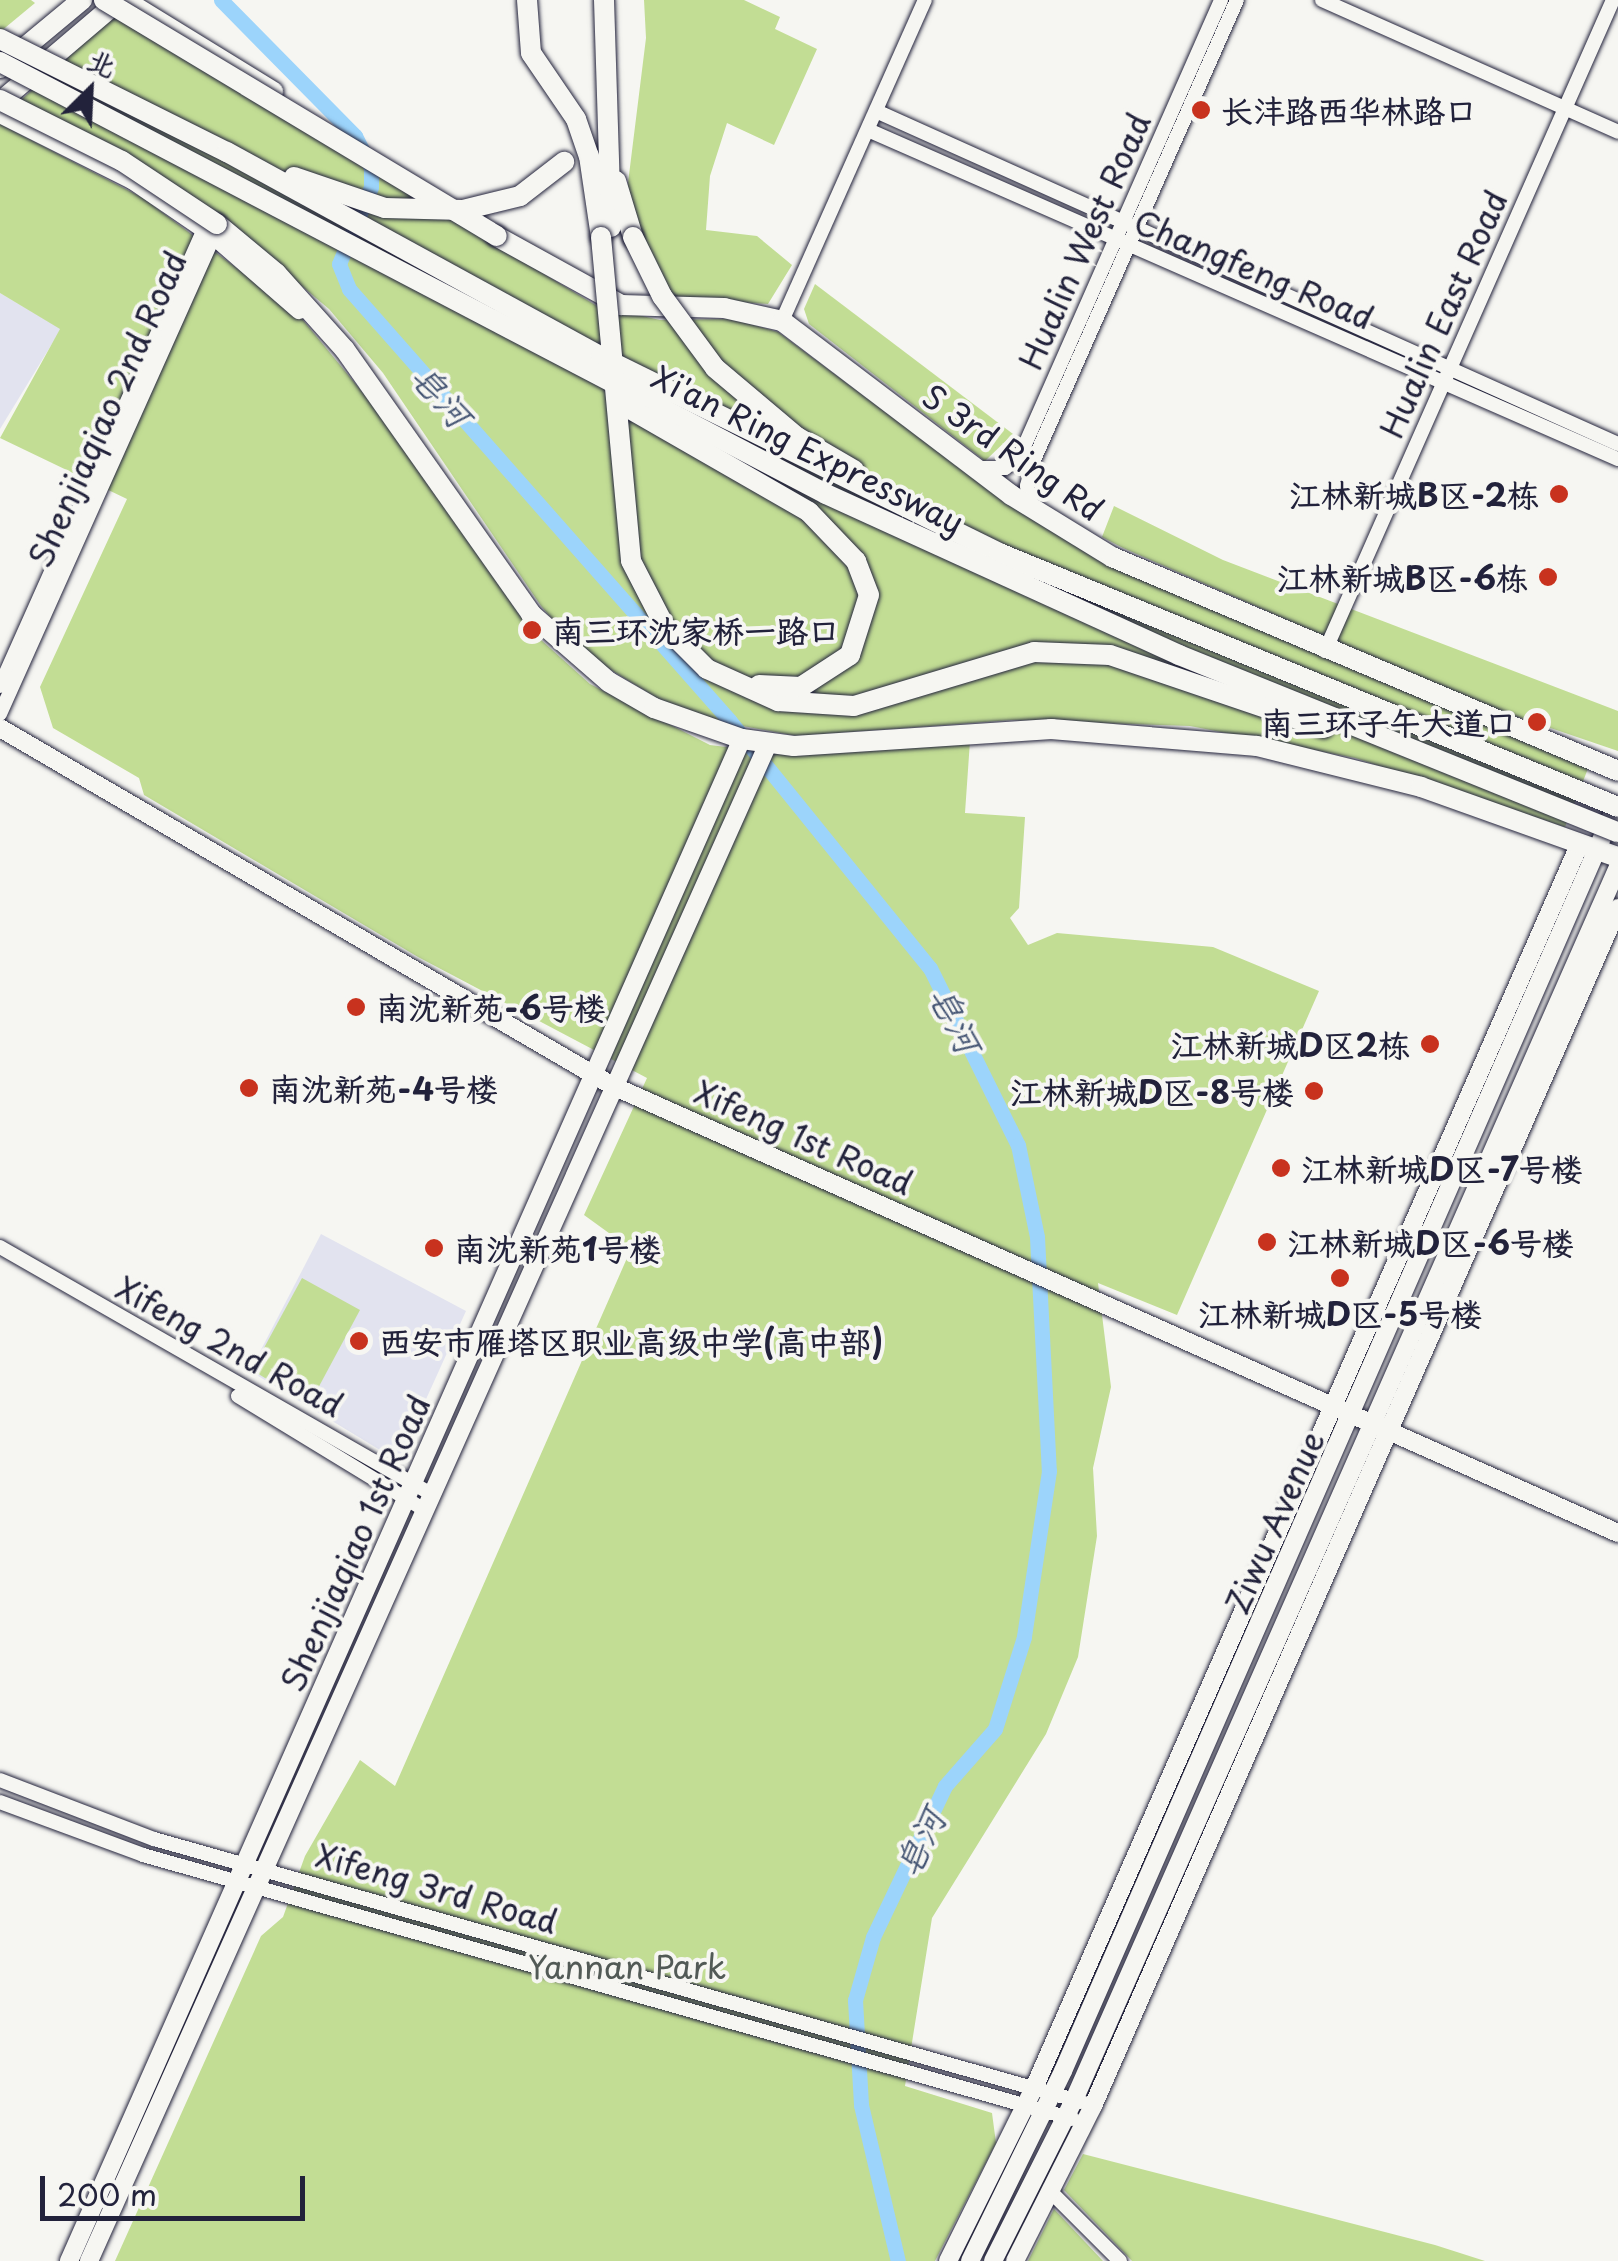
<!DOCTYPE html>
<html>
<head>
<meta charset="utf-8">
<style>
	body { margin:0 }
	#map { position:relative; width:1618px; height:2261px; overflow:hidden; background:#f6f6f2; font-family:"Playpen Sans","LXGW WenKai TC",sans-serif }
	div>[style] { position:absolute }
	.built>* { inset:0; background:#e2e3ef }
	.green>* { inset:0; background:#c2dd94 }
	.river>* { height:15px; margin:-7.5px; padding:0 7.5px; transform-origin:7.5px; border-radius:7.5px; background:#9cd4fb }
	.roads { filter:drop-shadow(0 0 2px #22223b) drop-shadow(0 0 2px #22223b) }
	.minor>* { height:14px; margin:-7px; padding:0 7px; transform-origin:7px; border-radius:7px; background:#f6f6f2 }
	.major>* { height:18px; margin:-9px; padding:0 9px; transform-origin:9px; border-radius:9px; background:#f6f6f2 }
	.highway>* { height:20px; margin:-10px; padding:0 10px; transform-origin:10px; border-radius:10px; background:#f6f6f2 }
	.bridges { filter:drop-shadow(0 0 2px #22223b) drop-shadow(0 0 2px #22223b) }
	.highway-bridge>* { height:20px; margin:-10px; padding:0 10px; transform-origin:10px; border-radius:10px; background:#f6f6f2 }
	.dots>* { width:28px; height:28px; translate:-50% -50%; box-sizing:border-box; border:5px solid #f6f6f2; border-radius:50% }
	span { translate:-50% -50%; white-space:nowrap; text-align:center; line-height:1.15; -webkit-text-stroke:8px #f6f6f2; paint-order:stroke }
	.poi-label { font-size:32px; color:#22223b; font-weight:700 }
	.left { translate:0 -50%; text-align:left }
	.right { translate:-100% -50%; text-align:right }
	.street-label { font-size:32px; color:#22223b }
	.park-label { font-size:32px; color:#525a56 }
	.water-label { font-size:35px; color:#475775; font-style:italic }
	.north { position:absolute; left:40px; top:40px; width:100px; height:100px; -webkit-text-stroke:8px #f6f6f2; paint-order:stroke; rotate:24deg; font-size:28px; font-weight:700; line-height:40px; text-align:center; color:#22223b }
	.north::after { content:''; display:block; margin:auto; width:35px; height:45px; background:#22223b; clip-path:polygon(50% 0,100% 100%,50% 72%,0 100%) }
	.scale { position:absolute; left:40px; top:2176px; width:265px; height:45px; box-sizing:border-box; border:5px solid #22223b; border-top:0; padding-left:12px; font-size:30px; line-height:35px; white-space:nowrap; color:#22223b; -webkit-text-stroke:8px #f6f6f2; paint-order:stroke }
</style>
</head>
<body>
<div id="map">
	<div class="built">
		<i style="clip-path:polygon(0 293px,61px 329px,0 429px)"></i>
		<i style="clip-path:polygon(321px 1234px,466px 1311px,398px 1461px,250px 1371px)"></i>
	</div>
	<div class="green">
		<i style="clip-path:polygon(0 0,31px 0,35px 3px,0 32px)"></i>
		<i style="clip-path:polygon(644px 0,744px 0,780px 17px,775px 29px,817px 49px,774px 145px,727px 123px,710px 176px,706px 230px,757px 236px,792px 265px,768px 304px,674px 298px,646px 243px,627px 191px,646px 38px)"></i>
		<i style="clip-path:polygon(115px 15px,597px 306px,660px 320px,732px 319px,778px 332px,1005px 501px,1589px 766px,1565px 827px,1355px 758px,1190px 726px,1012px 720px,797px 736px,716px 721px,660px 700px,580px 651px,541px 606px,383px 373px,329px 309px,208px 207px,21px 100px)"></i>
		<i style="clip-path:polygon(0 124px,143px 198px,298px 314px,382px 416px,530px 630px,590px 684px,710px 745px,791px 755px,970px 741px,965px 813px,1025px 817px,1019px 908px,1010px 918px,1028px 945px,1057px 933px,1213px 947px,1319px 991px,1177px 1315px,1098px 1283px,1111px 1387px,1093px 1468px,1097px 1536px,1078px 1657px,1046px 1734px,932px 1918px,905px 2086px,992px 2113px,996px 2143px,935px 2261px,115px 2261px,261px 1936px,283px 1917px,305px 1856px,360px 1760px,395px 1786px,631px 1249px,584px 1215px,647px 1078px,418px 957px,144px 795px,139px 778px,53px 728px,40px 687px,127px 499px,0 438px,60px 329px,0 293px)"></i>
		<i style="clip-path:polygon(815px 284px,1013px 434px,985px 461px,809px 324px,804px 309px)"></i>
		<i style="clip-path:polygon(1114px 506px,1223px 560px,1618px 711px,1618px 751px,1474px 702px,1123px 548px,1102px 537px)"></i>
		<i style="clip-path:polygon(302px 1278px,360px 1310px,309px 1405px,252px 1370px)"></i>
		<i style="clip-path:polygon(1083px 2154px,1435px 2245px,1485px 2261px,1132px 2261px,1064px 2190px)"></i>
		<i style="clip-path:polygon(1054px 2209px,1103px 2261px,1028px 2261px)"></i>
	</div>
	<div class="river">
		<i style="left:221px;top:0;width:191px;rotate:45.4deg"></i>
		<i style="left:355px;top:136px;width:35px;rotate:63deg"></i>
		<i style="left:371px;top:167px;width:20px;rotate:90deg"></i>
		<i style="left:371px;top:187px;width:83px;rotate:112.6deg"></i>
		<i style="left:339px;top:264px;width:27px;rotate:68deg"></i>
		<i style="left:349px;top:289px;width:575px;rotate:48.6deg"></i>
		<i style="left:729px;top:720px;width:319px;rotate:51deg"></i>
		<i style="left:930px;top:968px;width:198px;rotate:63.6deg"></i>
		<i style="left:1018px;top:1145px;width:94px;rotate:78.3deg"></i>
		<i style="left:1037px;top:1237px;width:234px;rotate:87.1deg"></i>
		<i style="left:1049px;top:1471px;width:168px;rotate:98.6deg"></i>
		<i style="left:1024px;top:1637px;width:96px;rotate:107.5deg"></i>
		<i style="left:995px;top:1729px;width:76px;rotate:131.3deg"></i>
		<i style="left:945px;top:1786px;width:167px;rotate:115.5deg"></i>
		<i style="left:873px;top:1937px;width:66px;rotate:105.9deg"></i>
		<i style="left:855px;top:2000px;width:105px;rotate:86.7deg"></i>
		<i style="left:861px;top:2105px;width:160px;rotate:76.7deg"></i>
	</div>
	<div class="roads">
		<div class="minor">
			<i style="left:1322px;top:0;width:324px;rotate:24deg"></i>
			<i style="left:876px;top:111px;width:813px;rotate:24.17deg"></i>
			<i style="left:868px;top:130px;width:819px;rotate:23.69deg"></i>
			<i style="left:782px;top:321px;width:351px;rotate:-66deg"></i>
			<i style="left:979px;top:468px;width:26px"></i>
			<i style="left:1005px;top:468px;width:19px;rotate:-39deg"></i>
			<i style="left:1020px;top:456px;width:498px;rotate:-66.2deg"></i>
			<i style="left:1033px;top:510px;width:25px;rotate:-104deg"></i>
			<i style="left:1027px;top:486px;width:25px;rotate:-76deg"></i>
			<i style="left:1033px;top:462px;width:505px;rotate:-66.18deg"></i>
			<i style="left:1325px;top:651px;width:712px;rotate:-66.14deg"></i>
			<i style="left:0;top:686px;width:500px;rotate:-65.94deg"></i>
			<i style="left:0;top:714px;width:524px;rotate:-65.88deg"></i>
			<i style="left:0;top:1247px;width:498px;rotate:29.8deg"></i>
			<i style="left:238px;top:1396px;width:219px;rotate:31.4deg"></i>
			<i style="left:0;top:1780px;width:165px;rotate:21deg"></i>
			<i style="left:154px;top:1839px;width:965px;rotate:15.82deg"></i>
			<i style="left:0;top:1802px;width:153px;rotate:20.3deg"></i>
			<i style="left:143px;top:1855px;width:967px;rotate:15.85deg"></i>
			<i style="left:1050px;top:2191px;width:99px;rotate:45deg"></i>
		</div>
		<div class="major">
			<i style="left:126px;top:0;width:174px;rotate:31.6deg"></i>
			<i style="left:0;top:114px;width:148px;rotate:26.6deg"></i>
			<i style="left:132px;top:180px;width:99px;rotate:34.3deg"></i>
			<i style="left:214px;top:236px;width:113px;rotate:41deg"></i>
			<i style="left:0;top:728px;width:710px;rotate:30.29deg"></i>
			<i style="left:613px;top:1086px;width:1100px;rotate:23.98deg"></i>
			<i style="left:69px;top:2261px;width:1664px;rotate:-66.15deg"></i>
			<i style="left:89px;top:2261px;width:1662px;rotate:-65.89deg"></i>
			<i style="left:948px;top:2261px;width:193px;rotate:-63.6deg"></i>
			<i style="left:1034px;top:2088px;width:1359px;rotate:-66.32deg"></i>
			<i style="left:970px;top:2261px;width:212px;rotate:-63.9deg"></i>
			<i style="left:1063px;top:2071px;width:1371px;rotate:-66.39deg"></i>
			<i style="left:993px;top:2261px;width:180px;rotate:-63.3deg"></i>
			<i style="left:1074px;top:2100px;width:1348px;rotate:-66.19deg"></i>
			<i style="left:1015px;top:2261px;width:174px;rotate:-63.3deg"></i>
			<i style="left:1093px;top:2106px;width:1308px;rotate:-66.34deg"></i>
		</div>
		<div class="highway">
			<i style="left:527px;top:0;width:53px;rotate:85.7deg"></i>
			<i style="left:531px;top:53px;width:80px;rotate:55.7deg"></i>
			<i style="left:576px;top:119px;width:39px;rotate:71deg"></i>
			<i style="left:589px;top:156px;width:82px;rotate:81.6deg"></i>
			<i style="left:604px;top:0;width:227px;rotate:88.2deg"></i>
			<i style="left:0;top:68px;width:107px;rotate:-39.7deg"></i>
			<i style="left:0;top:102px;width:157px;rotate:-40.4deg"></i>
			<i style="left:616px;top:181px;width:59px;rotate:73.1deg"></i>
			<i style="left:217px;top:224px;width:77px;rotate:39.7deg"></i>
			<i style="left:276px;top:273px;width:103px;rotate:48.1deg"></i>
			<i style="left:345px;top:350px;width:323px;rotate:54.8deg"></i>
			<i style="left:531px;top:614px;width:103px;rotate:41.1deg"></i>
			<i style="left:609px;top:682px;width:52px;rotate:30deg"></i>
			<i style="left:654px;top:708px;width:93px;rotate:19.4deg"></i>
			<i style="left:742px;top:739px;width:52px;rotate:7.7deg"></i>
			<i style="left:794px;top:746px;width:258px;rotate:-3.8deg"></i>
			<i style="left:1051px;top:729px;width:207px;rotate:4.7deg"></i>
			<i style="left:1257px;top:746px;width:169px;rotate:14deg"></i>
			<i style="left:1421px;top:787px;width:209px;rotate:19.6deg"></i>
			<i style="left:496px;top:236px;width:143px;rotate:28.9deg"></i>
			<i style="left:621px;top:305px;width:103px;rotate:1.7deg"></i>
			<i style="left:724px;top:308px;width:59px;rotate:12.6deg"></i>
			<i style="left:782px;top:321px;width:288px;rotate:37.2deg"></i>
			<i style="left:1011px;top:495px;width:119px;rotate:31.5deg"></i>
			<i style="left:1112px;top:557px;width:549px;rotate:22.92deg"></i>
		</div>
	</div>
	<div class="bridges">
		<div class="highway-bridge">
			<i style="left:104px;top:0;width:458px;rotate:31deg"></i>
			<i style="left:0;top:39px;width:254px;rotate:26.5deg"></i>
			<i style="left:227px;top:152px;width:426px;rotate:28.7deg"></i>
			<i style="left:601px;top:357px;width:444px;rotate:26.2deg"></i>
			<i style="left:999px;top:553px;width:669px;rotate:22.31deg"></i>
			<i style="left:0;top:62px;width:932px;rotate:27.61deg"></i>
			<i style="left:826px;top:494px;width:388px;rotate:24.5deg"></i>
			<i style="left:1179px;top:655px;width:473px;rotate:22deg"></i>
			<i style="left:0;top:100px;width:136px;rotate:26.6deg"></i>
			<i style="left:122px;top:161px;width:114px;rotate:33.6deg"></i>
			<i style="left:294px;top:177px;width:96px;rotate:18.8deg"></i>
			<i style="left:385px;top:208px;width:78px;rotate:1.5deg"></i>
			<i style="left:463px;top:210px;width:59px;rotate:-13.8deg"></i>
			<i style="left:520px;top:196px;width:56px;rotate:-37.7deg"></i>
			<i style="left:601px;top:237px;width:325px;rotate:84.7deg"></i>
			<i style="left:631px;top:561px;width:74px;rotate:62.7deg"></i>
			<i style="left:665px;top:627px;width:59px;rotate:45deg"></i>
			<i style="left:707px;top:669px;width:78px;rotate:24.3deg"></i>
			<i style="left:778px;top:701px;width:76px;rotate:3.8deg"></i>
			<i style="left:854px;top:706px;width:188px;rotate:-16.7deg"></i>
			<i style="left:1034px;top:652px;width:76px;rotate:2.3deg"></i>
			<i style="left:1110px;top:655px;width:226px;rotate:18.8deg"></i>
			<i style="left:633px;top:237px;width:66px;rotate:63.8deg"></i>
			<i style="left:662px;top:296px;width:89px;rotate:53.6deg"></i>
			<i style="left:715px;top:368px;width:107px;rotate:40.1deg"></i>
			<i style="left:797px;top:437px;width:66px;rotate:30.1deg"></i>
			<i style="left:618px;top:402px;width:220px;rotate:29.9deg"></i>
			<i style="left:809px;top:512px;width:68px;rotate:46.2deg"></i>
			<i style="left:856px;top:561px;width:36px;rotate:69deg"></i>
			<i style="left:869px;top:595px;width:63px;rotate:107.6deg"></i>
			<i style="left:850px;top:655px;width:59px;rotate:146.9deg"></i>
			<i style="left:801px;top:687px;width:42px;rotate:-177.3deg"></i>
		</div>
	</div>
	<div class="dots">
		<i style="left:1201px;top:110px;background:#c8321e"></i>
		<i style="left:1559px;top:494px;background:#c8321e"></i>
		<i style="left:1548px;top:577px;background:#c8321e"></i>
		<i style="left:532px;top:630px;background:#c8321e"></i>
		<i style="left:1537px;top:722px;background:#c8321e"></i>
		<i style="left:356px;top:1007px;background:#c8321e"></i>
		<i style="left:1430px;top:1044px;background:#c8321e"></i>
		<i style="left:249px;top:1088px;background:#c8321e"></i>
		<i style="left:1314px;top:1091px;background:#c8321e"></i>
		<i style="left:1281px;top:1168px;background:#c8321e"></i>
		<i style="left:1267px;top:1242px;background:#c8321e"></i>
		<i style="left:434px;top:1248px;background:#c8321e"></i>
		<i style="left:1340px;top:1278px;background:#c8321e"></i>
		<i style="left:359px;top:1341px;background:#c8321e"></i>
	</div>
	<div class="poi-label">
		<span class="left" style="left:1221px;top:110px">长沣路西华林路口</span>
		<span class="right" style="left:1539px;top:494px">江林新城B区-2栋</span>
		<span class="right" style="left:1528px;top:577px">江林新城B区-6栋</span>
		<span class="left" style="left:552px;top:630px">南三环沈家桥一路口</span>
		<span class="right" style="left:1517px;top:722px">南三环子午大道口</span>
		<span class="left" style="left:376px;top:1007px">南沈新苑-6号楼</span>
		<span class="right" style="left:1410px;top:1044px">江林新城D区2栋</span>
		<span class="left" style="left:269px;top:1088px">南沈新苑-4号楼</span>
		<span class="right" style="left:1294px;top:1091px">江林新城D区-8号楼</span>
		<span class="left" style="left:1301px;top:1168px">江林新城D区-7号楼</span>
		<span class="left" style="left:1287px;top:1242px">江林新城D区-6号楼</span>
		<span class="left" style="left:454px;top:1248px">南沈新苑1号楼</span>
		<span style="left:1340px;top:1313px">江林新城D区-5号楼</span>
		<span class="left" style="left:379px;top:1341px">西安市雁塔区职业高级中学(高中部)</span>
	</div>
	<div class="street-label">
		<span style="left:1084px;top:241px;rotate:-66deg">Hualin West Road</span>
		<span style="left:1254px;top:269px;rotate:23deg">Changfeng Road</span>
		<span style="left:1443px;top:314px;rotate:-66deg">Hualin East Road</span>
		<span style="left:107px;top:409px;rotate:-66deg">Shenjiaqiao 2nd Road</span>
		<span style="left:808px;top:449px;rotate:26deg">Xi'an Ring Expressway</span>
		<span style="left:1013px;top:452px;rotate:35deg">S 3rd Ring Rd</span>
		<span style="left:804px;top:1137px;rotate:24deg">Xifeng 1st Road</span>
		<span style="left:230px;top:1346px;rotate:29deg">Xifeng 2nd Road</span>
		<span style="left:1274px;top:1522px;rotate:-66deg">Ziwu Avenue</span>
		<span style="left:355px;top:1543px;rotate:-66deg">Shenjiaqiao 1st Road</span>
		<span style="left:437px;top:1888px;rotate:16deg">Xifeng 3rd Road</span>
	</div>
	<div class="park-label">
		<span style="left:627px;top:1966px">Yannan Park</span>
	</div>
	<div class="water-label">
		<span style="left:442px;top:395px;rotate:49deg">皂河</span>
		<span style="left:956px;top:1019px;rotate:63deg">皂河</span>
		<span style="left:919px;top:1842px;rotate:-64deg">皂河</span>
	</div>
	<div class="north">北</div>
	<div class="scale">200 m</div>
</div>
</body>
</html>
